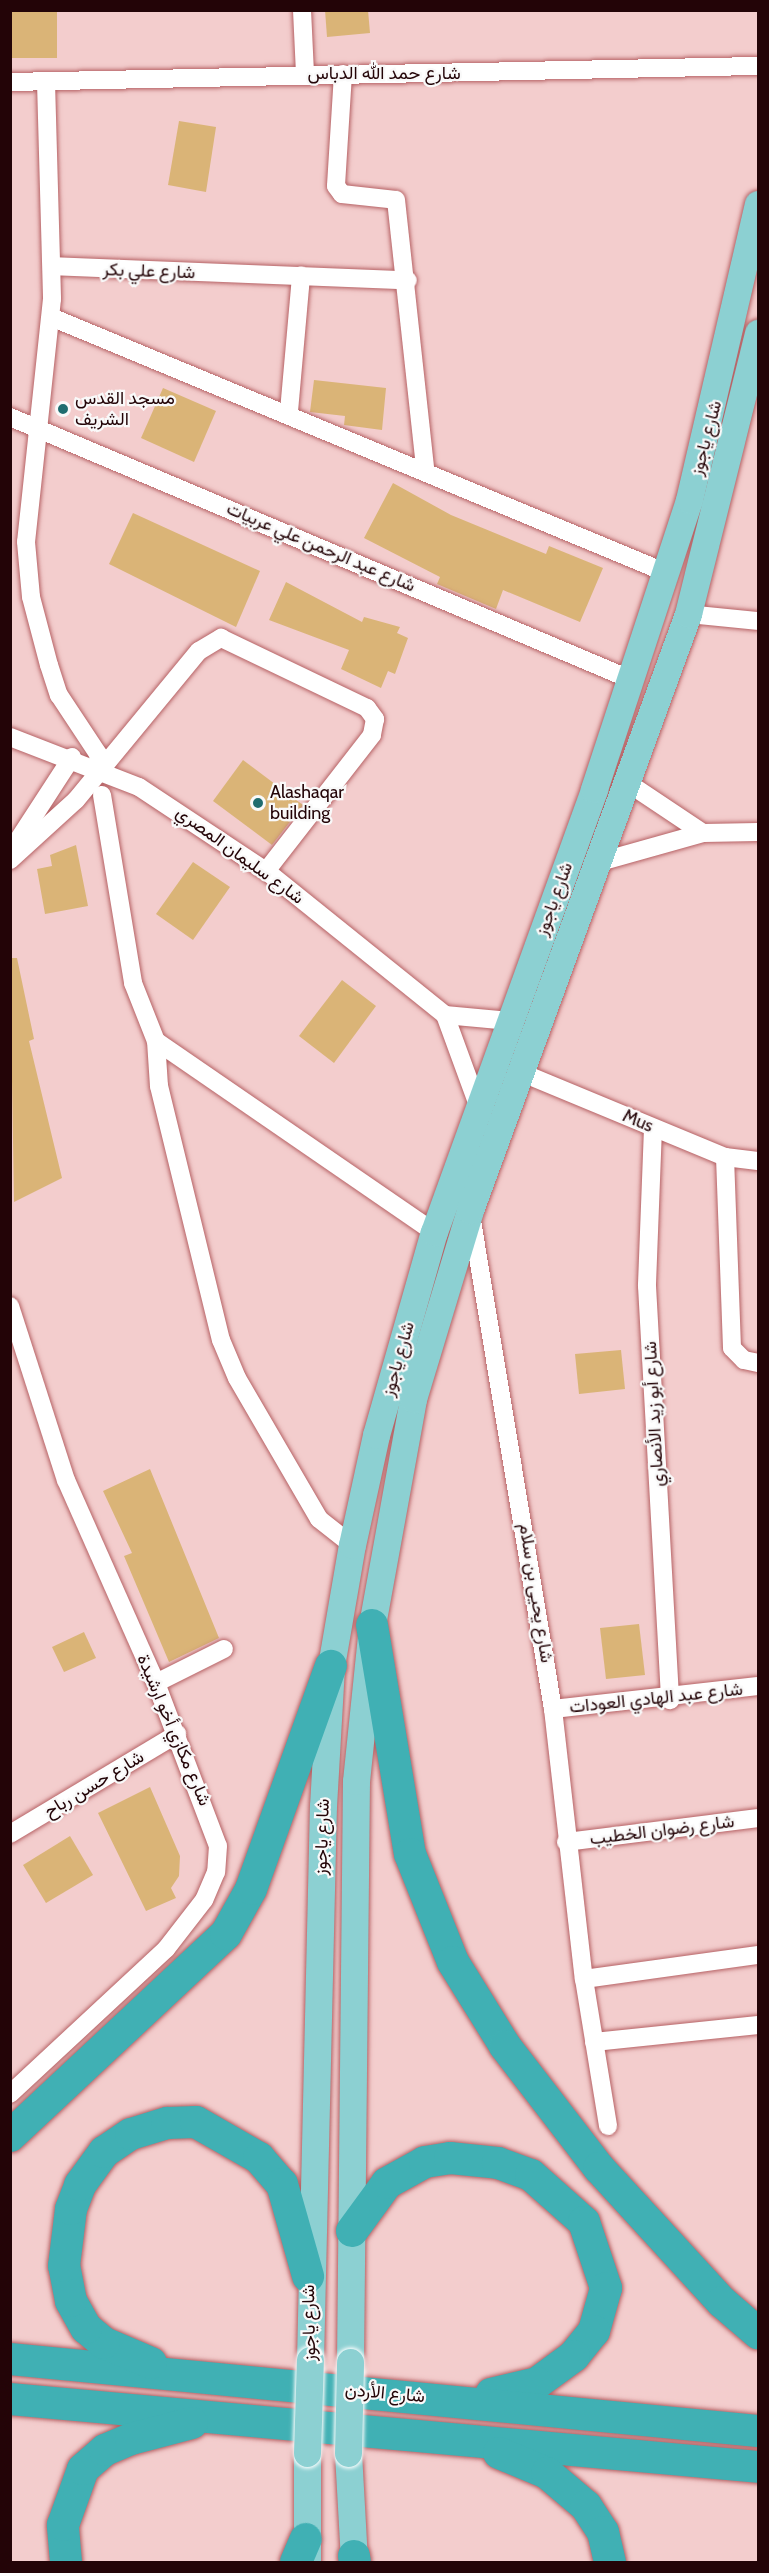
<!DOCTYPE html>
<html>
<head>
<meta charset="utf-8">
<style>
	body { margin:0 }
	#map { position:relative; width:769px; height:2573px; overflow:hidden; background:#f3cdcd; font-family:Cabin,Vazirmatn,sans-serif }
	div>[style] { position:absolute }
	.building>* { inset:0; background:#dab477 }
	.roads { filter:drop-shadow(0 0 2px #b66265) drop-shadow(0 0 2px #b66265) }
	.street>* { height:18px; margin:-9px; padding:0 9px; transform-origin:9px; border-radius:9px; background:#fff }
	.primary>* { height:27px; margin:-13.5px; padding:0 13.5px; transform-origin:13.5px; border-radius:13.5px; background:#8cd0d2 }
	.highway>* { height:32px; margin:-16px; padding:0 16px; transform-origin:16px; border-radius:16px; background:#40b0b4 }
	.bridges { filter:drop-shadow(0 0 2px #fff) drop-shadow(0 0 2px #fff) }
	.primary-bridge>* { height:27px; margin:-13.5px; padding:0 13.5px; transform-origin:13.5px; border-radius:13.5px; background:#8cd0d2 }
	.dots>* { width:16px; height:16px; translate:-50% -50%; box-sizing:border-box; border:3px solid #f9f9f9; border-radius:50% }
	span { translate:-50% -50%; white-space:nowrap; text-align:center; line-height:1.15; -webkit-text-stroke:4.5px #f9f9f9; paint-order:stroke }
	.street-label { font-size:18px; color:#230407 }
	.poi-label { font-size:18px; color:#230407 }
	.left { translate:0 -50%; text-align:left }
	.frame { position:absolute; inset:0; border:12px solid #230407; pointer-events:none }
</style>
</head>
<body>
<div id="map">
	<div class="building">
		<i style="clip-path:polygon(10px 10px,57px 10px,57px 58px,10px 58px)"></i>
		<i style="clip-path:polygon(325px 10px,368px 10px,370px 33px,327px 37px)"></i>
		<i style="clip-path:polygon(179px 121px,216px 127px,206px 192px,168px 185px)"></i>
		<i style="clip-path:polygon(314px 380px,386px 388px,382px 430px,344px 425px,345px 416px,310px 412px)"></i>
		<i style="clip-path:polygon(163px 388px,216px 411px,194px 462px,141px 438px)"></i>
		<i style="clip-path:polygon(393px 483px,451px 515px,546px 554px,549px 546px,603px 568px,580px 622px,503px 590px,496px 609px,437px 584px,440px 577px,364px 538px)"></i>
		<i style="clip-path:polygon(133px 513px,260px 571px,236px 627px,109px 564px)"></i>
		<i style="clip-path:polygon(286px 582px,362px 622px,364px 617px,400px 627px,397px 633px,408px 638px,395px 674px,388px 671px,381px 688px,341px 669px,349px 650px,269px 620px)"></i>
		<i style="clip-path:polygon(243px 760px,303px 805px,272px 845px,213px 801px)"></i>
		<i style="clip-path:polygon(76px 845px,88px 906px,45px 914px,37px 869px,52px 866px,50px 855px)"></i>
		<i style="clip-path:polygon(193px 862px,230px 887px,193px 940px,156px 914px)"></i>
		<i style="clip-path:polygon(10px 958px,17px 958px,34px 1039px,29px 1041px,62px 1178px,14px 1202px)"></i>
		<i style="clip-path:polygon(342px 980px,376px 1006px,334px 1063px,299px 1036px)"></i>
		<i style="clip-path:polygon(621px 1350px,625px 1389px,579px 1394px,575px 1354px)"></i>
		<i style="clip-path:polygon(150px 1469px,219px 1638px,169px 1662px,124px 1556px,132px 1553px,103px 1491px)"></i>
		<i style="clip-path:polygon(639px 1624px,645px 1675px,606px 1679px,600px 1628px)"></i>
		<i style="clip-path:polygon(84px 1632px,96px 1658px,64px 1672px,52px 1647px)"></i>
		<i style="clip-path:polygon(150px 1787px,180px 1856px,179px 1876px,171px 1888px,176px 1898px,146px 1911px,98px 1813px)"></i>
		<i style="clip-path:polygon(70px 1836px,93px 1875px,46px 1903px,23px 1865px)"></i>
	</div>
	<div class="roads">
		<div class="street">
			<i style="left:302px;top:10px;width:63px;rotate:87.3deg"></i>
			<i style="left:343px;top:74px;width:112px;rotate:93.6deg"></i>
			<i style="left:336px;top:186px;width:10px;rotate:53deg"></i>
			<i style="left:342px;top:194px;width:54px;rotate:6.3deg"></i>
			<i style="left:396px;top:200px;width:271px;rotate:83.8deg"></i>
			<i style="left:10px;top:82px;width:748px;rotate:-1.23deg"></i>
			<i style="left:46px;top:82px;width:217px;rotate:88.4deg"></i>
			<i style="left:52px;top:299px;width:244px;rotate:96.1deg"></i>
			<i style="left:26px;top:542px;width:55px;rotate:84.8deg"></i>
			<i style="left:31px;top:597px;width:70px;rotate:75.2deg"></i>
			<i style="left:49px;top:665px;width:32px;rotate:72deg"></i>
			<i style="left:59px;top:695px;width:71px;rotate:56.5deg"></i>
			<i style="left:98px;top:754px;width:16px;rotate:79deg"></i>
			<i style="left:52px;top:266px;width:356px;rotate:2.3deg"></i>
			<i style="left:51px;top:317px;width:667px;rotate:22.57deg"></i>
			<i style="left:289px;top:411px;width:136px;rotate:-84.9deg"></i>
			<i style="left:10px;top:417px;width:675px;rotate:22.92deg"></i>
			<i style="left:688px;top:614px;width:70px;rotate:5.7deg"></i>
			<i style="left:10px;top:737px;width:138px;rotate:21.2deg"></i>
			<i style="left:139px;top:787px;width:152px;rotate:33.5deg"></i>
			<i style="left:266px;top:871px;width:230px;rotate:38.8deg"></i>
			<i style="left:445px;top:1015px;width:99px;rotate:69.9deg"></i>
			<i style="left:628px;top:783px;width:90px;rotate:33.7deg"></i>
			<i style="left:102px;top:795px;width:191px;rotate:80.6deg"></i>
			<i style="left:133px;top:983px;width:62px;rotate:68.4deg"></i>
			<i style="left:156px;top:1041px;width:45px;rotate:86.2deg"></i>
			<i style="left:159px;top:1086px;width:261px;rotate:76.3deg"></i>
			<i style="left:221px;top:1340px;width:41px;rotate:67.2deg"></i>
			<i style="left:237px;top:1378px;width:163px;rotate:59.8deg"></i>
			<i style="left:319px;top:1519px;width:42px;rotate:38.2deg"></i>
			<i style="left:11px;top:851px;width:112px;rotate:-57deg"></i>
			<i style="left:10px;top:860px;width:89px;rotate:-42.3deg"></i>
			<i style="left:76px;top:800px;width:193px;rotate:-50.5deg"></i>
			<i style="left:199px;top:651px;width:26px;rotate:-31deg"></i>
			<i style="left:221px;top:638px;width:162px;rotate:25.6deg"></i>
			<i style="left:367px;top:708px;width:14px;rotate:54deg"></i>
			<i style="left:375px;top:719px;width:16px;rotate:101deg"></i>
			<i style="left:372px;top:735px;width:172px;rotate:127.9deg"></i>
			<i style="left:596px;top:863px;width:111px;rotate:-15.7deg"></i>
			<i style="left:703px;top:833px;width:55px;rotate:-1deg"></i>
			<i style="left:445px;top:1015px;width:65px;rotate:5.3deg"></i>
			<i style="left:156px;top:1041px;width:337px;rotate:34.5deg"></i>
			<i style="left:520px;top:1072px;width:222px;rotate:22.5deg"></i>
			<i style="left:725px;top:1157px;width:33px;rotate:7deg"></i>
			<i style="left:653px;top:1128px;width:158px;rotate:92.2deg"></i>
			<i style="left:647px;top:1286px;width:415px;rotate:86.8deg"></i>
			<i style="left:725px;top:1157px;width:191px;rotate:87.9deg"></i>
			<i style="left:732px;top:1348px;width:17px;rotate:45deg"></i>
			<i style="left:744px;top:1360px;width:14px;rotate:12deg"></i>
			<i style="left:471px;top:1215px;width:501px;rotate:80.58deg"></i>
			<i style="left:553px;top:1709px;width:272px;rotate:83.5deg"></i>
			<i style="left:584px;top:1979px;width:149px;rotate:80.7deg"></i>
			<i style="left:10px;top:1306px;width:183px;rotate:72.2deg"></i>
			<i style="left:66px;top:1480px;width:222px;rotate:66.1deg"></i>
			<i style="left:156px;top:1683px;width:174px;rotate:69.2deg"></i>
			<i style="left:218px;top:1846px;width:26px;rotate:94deg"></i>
			<i style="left:216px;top:1872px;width:30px;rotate:113deg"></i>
			<i style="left:204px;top:1900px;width:62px;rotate:127.8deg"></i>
			<i style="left:166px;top:1949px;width:213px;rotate:137.1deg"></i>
			<i style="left:156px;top:1683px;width:76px;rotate:-26.6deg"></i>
			<i style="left:553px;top:1709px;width:206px;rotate:-6.4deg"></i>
			<i style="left:10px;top:1834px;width:195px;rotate:-30.9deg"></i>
			<i style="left:566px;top:1842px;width:193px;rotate:-7.1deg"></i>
			<i style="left:584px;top:1979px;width:176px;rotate:-7.9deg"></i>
			<i style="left:594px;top:2042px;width:165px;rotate:-5.9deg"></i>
		</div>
		<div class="primary">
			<i style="left:310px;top:2360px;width:554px;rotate:-88.66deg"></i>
			<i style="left:323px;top:1806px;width:140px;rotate:-86.7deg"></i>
			<i style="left:331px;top:1666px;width:123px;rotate:-80.2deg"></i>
			<i style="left:352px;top:1545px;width:113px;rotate:-77.7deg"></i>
			<i style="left:376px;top:1435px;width:211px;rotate:-74.1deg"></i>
			<i style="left:434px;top:1232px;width:471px;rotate:-70.1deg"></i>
			<i style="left:594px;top:789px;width:304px;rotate:-71.8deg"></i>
			<i style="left:689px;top:500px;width:304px;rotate:-76.9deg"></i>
			<i style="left:350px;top:2362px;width:581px;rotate:-89.41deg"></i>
			<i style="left:356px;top:1781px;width:157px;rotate:-84.1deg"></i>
			<i style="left:372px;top:1625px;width:230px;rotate:-79.7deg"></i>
			<i style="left:413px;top:1399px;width:197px;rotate:-73.2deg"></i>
			<i style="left:470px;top:1210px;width:635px;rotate:-69.91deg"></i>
			<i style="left:688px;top:614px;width:290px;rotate:-76deg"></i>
			<i style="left:348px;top:2453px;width:109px;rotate:86.8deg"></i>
			<i style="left:307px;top:2560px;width:107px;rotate:-90deg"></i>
		</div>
		<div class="highway">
			<i style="left:372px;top:1625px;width:232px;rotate:80.6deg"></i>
			<i style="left:410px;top:1854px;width:116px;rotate:68.3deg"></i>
			<i style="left:453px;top:1962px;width:99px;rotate:58.2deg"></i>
			<i style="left:505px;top:2046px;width:154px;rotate:52.4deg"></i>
			<i style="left:599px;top:2168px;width:182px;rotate:47.5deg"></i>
			<i style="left:722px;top:2302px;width:48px;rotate:40.7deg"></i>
			<i style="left:10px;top:2136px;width:296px;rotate:-43.1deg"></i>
			<i style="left:226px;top:1934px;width:51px;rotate:-60.9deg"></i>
			<i style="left:251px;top:1889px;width:237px;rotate:-70.3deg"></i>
			<i style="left:352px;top:2231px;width:59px;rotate:-53.9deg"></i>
			<i style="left:387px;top:2183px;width:43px;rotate:-28.9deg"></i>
			<i style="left:425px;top:2162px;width:25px;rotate:-9deg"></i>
			<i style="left:450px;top:2158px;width:48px;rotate:5.9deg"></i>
			<i style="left:498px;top:2163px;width:35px;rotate:20deg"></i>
			<i style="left:531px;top:2175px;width:71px;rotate:41.6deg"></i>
			<i style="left:584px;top:2222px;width:70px;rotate:71.6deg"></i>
			<i style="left:606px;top:2288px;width:45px;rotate:105.6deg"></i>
			<i style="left:594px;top:2331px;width:32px;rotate:129deg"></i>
			<i style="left:574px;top:2356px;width:46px;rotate:143.9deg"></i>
			<i style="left:537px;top:2383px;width:47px;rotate:166.6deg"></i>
			<i style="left:10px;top:2359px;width:751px;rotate:5.5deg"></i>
			<i style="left:151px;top:2363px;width:51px;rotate:-156.9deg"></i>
			<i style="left:104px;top:2343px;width:23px;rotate:-140deg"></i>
			<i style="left:86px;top:2328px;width:31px;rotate:-119deg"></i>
			<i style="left:71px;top:2301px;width:36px;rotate:-101deg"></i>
			<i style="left:64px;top:2266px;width:57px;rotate:-83deg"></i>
			<i style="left:71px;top:2209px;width:26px;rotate:-69deg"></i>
			<i style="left:80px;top:2185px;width:41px;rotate:-54deg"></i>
			<i style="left:104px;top:2152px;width:32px;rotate:-34deg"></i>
			<i style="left:131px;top:2134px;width:38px;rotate:-17deg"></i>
			<i style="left:167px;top:2123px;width:29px;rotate:-2deg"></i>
			<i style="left:196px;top:2122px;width:73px;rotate:29.7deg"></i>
			<i style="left:259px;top:2158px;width:35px;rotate:49deg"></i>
			<i style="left:282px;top:2184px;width:96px;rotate:74.2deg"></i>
			<i style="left:10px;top:2399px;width:751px;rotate:5.19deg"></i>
			<i style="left:499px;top:2453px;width:52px;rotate:22.6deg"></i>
			<i style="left:547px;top:2473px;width:51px;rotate:40.2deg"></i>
			<i style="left:586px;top:2506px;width:31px;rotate:57deg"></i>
			<i style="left:603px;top:2532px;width:31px;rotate:77deg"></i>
			<i style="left:354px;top:2556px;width:6px;rotate:81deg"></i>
			<i style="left:66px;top:2562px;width:37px;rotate:-95deg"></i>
			<i style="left:63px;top:2525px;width:59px;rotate:-70.3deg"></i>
			<i style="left:83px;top:2469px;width:29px;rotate:-41deg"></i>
			<i style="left:105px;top:2450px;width:28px;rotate:-23deg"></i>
			<i style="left:131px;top:2439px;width:63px;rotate:-14.7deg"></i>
			<i style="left:296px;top:2562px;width:25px;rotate:-67deg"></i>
		</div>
	</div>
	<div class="bridges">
		<div class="primary-bridge">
			<i style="left:307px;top:2453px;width:93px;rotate:-88.2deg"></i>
			<i style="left:348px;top:2453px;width:91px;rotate:-88.7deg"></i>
		</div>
	</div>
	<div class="dots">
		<i style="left:63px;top:409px;background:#1f6c6f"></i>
		<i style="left:258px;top:803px;background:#1f6c6f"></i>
	</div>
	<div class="street-label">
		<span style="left:384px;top:73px">شارع حمد الله الدباس</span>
		<span style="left:149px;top:271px;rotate:2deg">شارع علي بكر</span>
		<span style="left:706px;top:438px;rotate:-75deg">شارع ياجوز</span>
		<span style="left:321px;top:547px;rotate:23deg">شارع عبد الرحمن علي عربيات</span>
		<span style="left:240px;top:855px;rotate:36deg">شارع سليمان المصري</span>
		<span style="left:554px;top:899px;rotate:-70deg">شارع ياجوز</span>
		<span style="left:638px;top:1121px;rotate:23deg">Mus</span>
		<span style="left:398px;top:1359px;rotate:-74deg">شارع ياجوز</span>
		<span style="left:654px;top:1414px;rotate:-93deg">شارع أبو زيد الأنصاري</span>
		<span style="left:536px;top:1593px;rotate:81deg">شارع يحيى بن سلام</span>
		<span style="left:656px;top:1698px;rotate:-6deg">شارع عبد الهادي العودات</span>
		<span style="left:174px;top:1730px;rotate:67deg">شارع مكازي أخو ارشيدة</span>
		<span style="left:94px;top:1784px;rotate:-31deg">شارع حسن رباح</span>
		<span style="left:662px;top:1830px;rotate:-7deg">شارع رضوان الخطيب</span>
		<span style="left:322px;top:1837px;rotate:-88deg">شارع ياجوز</span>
		<span style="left:309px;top:2323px;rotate:-91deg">شارع ياجوز</span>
		<span style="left:385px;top:2393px;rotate:5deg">شارع الأردن</span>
	</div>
	<div class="poi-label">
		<span class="left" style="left:75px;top:409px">مسجد القدس<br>الشريف</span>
		<span class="left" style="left:270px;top:803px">Alashaqar<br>building</span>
	</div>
	<div class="frame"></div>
</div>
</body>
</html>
